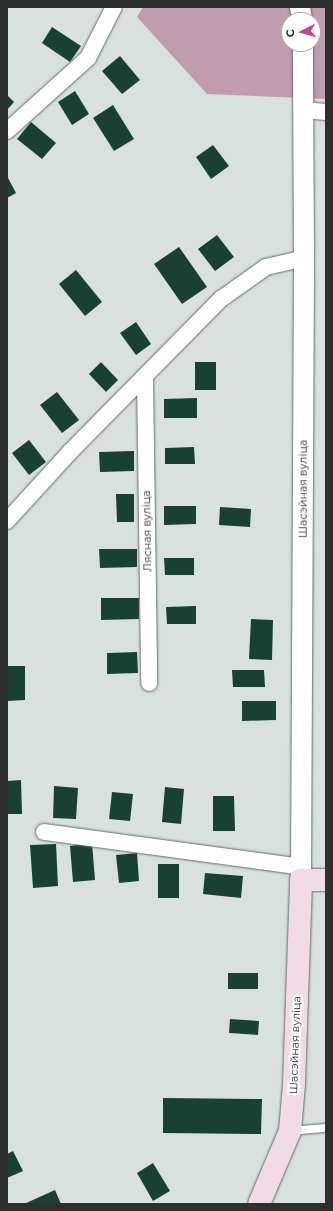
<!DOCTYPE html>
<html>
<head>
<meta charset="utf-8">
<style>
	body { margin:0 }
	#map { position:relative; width:333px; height:1211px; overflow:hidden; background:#d8e1dd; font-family:Montserrat,sans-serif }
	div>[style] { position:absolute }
	.forest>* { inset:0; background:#c19bae }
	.building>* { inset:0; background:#184134 }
	.roads { filter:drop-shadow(0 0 1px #646c69) drop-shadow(0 0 1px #646c69) }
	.service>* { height:8px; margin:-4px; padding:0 4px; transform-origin:4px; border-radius:4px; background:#fff }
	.minor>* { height:16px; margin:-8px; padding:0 8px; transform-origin:8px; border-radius:8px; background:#fff }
	.tertiary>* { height:20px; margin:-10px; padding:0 10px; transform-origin:10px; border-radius:10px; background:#fff }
	.secondary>* { height:22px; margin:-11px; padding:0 11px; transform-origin:11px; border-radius:11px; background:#f0dbe6 }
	span { translate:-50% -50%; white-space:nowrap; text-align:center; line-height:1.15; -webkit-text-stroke:4px #fff; paint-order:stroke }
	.street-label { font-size:11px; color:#2d302f }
	.frame { position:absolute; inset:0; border:8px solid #2d302f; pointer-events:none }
	.north { position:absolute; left:281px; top:12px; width:40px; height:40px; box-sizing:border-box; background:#fff; border:1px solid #abacac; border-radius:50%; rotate:264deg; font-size:11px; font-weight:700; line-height:16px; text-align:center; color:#2d302f }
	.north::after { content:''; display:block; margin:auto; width:14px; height:18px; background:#c44693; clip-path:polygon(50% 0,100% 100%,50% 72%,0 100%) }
</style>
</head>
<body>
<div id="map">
	<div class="forest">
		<i style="clip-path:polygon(evenodd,143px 7px,326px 7px,326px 99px,207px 94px,137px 17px,143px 7px,289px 20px,313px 20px,313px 44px,289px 44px,289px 20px)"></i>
	</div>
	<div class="building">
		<i style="clip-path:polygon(52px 27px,81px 46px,70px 62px,42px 43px)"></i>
		<i style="clip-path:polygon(120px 56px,140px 80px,122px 94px,102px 71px)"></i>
		<i style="clip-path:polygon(75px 91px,89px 114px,72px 125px,58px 102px)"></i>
		<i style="clip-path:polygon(7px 95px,14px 102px,7px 110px)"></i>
		<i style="clip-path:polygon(113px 105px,134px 139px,114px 151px,93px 118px)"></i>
		<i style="clip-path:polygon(31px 122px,56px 143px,42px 159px,17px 139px)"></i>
		<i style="clip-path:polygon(213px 145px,229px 166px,211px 179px,196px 157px)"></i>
		<i style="clip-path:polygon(7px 176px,16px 193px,7px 198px)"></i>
		<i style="clip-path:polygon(217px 235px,234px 257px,215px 271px,198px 249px)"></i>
		<i style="clip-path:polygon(179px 247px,207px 287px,182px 304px,154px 264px)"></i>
		<i style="clip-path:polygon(76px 270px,102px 302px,85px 316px,59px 284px)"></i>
		<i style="clip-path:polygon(136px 322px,151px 344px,136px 355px,120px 333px)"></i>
		<i style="clip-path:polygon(101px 362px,118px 380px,106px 392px,89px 374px)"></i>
		<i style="clip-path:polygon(195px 362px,216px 362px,216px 390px,195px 390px)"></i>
		<i style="clip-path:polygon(57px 392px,79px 420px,62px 433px,40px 405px)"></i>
		<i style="clip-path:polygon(197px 398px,197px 418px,164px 418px,164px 399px)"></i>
		<i style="clip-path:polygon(29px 440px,46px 462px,29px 475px,12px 453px)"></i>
		<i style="clip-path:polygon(194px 447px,195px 464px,165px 464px,165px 448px)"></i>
		<i style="clip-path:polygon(134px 451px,134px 471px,100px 472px,99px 452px)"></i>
		<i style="clip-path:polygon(116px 494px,134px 494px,134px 522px,117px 522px)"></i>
		<i style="clip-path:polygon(164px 506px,196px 506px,196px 524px,164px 525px)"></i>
		<i style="clip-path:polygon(220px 507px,251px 509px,250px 527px,219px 525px)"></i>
		<i style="clip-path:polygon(99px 549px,137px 549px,137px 567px,100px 568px)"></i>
		<i style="clip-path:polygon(164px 558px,194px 558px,194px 575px,165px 575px)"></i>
		<i style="clip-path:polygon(101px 598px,139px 598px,139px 619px,101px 620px)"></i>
		<i style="clip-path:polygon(196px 606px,196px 624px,167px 624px,166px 607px)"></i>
		<i style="clip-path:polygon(251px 619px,273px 620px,272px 660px,249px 659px)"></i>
		<i style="clip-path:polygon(137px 652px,138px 673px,107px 674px,107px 653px)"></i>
		<i style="clip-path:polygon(7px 666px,25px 666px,25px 700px,7px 701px)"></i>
		<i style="clip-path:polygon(232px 670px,264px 670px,265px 687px,233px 687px)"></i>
		<i style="clip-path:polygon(242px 701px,276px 701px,276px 720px,242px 721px)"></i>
		<i style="clip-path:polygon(21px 780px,22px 814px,7px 814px,7px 781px)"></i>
		<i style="clip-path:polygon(54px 786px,78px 788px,76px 819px,53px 818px)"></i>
		<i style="clip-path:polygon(165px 787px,184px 789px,181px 824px,162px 822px)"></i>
		<i style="clip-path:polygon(112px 792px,133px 794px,130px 821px,109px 819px)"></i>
		<i style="clip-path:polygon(213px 796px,234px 796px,235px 831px,213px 831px)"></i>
		<i style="clip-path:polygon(92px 843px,95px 880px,73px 882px,70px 846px)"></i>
		<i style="clip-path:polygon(56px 844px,58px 886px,33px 888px,30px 845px)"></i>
		<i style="clip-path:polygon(137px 853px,139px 881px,119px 883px,116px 855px)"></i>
		<i style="clip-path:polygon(158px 864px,179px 864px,179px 898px,158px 898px)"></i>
		<i style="clip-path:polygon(205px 873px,243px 876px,241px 898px,203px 894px)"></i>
		<i style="clip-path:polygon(228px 973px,258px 973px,258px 989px,228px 989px)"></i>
		<i style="clip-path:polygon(230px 1019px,259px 1021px,258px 1035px,229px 1033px)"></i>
		<i style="clip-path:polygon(163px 1098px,262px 1099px,261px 1134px,163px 1133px)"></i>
		<i style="clip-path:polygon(13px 1151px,23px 1171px,7px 1178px,7px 1154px)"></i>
		<i style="clip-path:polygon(153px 1163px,170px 1191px,153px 1201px,137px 1173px)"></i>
		<i style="clip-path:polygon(55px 1190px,61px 1204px,24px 1204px)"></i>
	</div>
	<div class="roads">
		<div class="service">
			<i style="left:290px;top:1131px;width:36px;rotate:-5deg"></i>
		</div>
		<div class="minor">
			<i style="left:304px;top:110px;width:22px;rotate:5deg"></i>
			<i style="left:7px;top:131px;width:109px;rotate:-42deg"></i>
			<i style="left:88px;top:58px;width:57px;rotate:-63deg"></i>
			<i style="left:145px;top:378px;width:305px;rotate:89.2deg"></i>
			<i style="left:7px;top:521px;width:93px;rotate:-47.6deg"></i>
			<i style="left:70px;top:452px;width:215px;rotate:-45.4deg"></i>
			<i style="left:221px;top:299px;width:55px;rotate:-35.4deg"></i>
			<i style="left:266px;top:267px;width:39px;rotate:-13deg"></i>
			<i style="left:44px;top:832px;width:260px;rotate:7.7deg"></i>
		</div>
		<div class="tertiary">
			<i style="left:300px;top:7px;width:13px;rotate:81deg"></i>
			<i style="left:301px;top:880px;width:622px;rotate:-89.72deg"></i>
			<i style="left:304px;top:258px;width:214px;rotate:-90.3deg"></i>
		</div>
		<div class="secondary">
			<i style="left:259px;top:1204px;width:79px;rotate:-67deg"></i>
			<i style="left:290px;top:1131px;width:47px;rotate:-85.1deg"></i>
			<i style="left:294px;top:1084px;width:204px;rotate:-88deg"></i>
			<i style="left:301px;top:880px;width:25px"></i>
		</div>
	</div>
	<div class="street-label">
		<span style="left:303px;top:489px;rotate:-90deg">Шасэйная вуліца</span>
		<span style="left:147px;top:531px;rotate:-91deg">Лясная вуліца</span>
		<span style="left:295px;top:1045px;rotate:-88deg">Шасэйная вуліца</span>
	</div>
	<div class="frame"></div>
	<div class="north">С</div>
</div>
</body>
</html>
